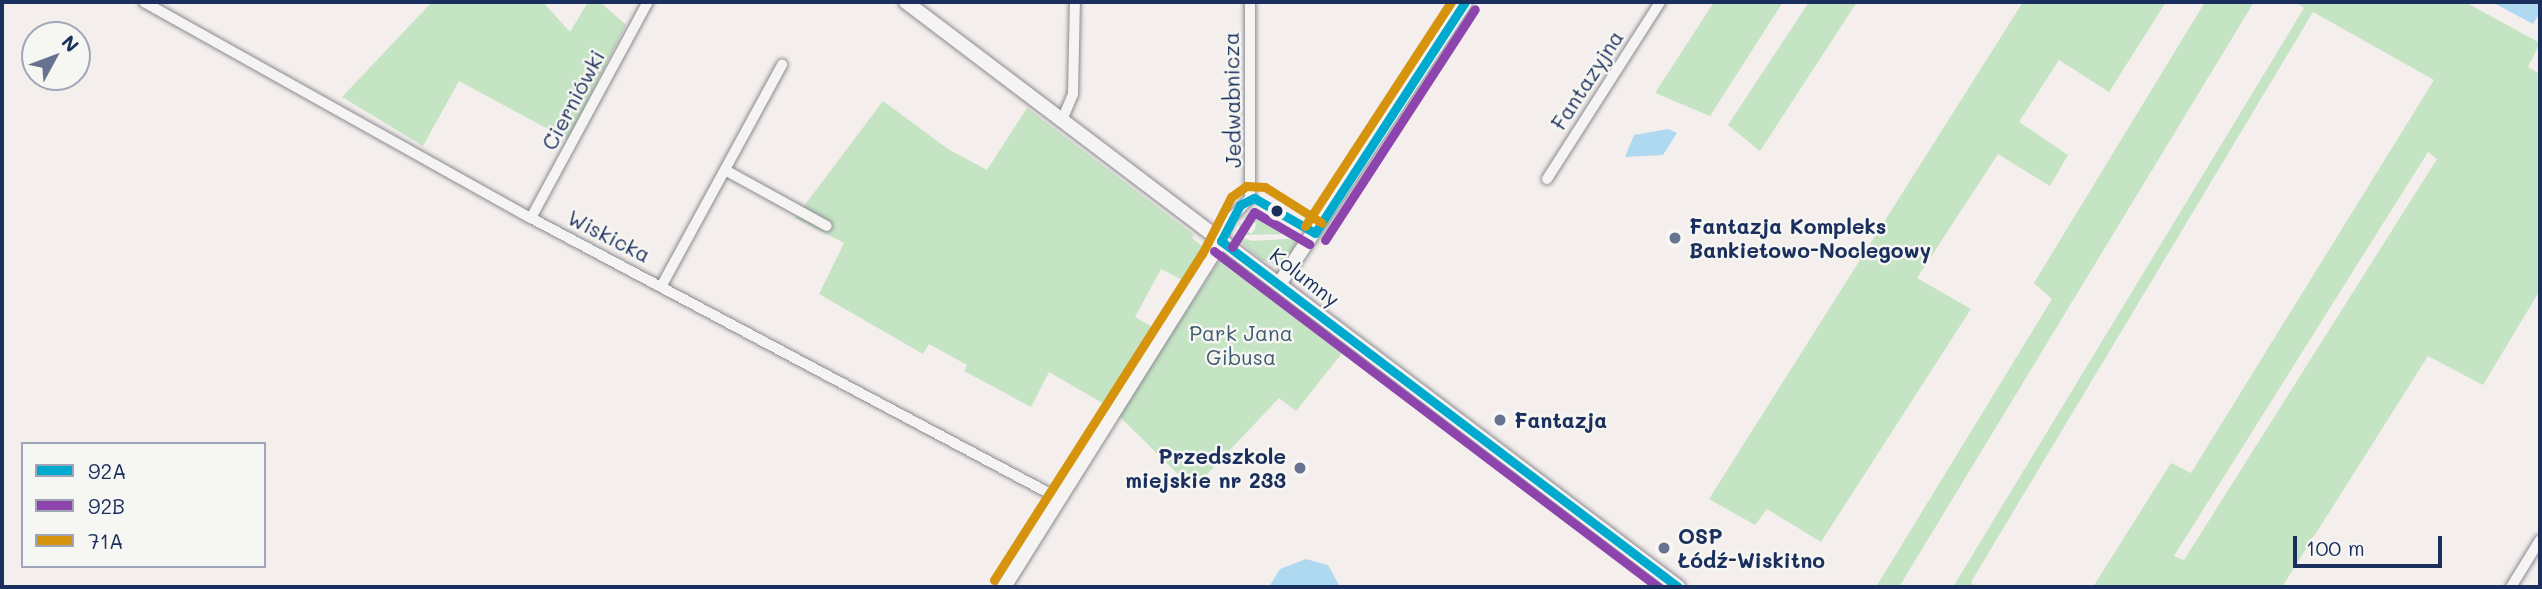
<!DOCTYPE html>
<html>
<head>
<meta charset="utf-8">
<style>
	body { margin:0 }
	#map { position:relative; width:2542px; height:589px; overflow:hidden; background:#f4eeec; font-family:Mali,sans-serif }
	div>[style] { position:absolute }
	.green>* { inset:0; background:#c5e4c4 }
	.water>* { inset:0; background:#afd9f1 }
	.roads { filter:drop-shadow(0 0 2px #898a92) drop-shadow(0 0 2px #898a92) }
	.minor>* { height:10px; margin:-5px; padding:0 5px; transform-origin:5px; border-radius:5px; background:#f5f4f2 }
	.tertiary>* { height:14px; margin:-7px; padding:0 7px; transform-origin:7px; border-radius:7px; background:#f5f4f2 }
	.bus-1>* { height:9px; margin:-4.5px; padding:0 4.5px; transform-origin:4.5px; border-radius:4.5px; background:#00a9ce }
	.bus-2>* { height:9px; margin:-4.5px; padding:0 4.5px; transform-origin:4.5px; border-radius:4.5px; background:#8e44ad }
	.bus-3>* { height:9px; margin:-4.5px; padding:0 4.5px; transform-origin:4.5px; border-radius:4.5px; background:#d6940e }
	.dots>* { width:19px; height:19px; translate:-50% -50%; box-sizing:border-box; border:4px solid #f6f6f2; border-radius:50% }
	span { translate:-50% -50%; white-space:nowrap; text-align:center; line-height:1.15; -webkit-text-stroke:5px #f6f6f2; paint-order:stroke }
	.street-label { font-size:21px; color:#1b2f5e }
	.poi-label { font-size:21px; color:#1b2f5e; font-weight:700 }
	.left { translate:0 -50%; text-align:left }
	.right { translate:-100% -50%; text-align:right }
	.park-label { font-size:21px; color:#3c5a70 }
	.frame { position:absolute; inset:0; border:4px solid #1b2f5e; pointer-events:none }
	.legend { position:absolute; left:21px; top:442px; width:245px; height:126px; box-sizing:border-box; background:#f6f6f2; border:2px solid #9ea6b7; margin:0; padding:9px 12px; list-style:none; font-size:21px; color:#1b2f5e }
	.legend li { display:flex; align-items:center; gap:14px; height:35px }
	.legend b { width:35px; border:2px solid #9ea6b7 }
	.north { position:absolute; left:21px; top:21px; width:70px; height:70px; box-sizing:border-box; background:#f6f6f2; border:2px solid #9ea6b7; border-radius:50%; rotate:49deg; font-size:19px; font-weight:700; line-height:28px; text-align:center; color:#1b2f5e }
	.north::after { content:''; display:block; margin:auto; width:24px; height:32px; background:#677290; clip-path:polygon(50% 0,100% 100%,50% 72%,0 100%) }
	.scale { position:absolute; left:2293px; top:536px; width:149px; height:32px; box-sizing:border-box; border:4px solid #1b2f5e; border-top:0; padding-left:9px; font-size:21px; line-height:24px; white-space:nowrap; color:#1b2f5e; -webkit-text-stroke:5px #f6f6f2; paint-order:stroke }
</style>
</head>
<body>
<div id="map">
	<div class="green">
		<i style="clip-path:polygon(432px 2px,543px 2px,570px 32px,588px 2px,600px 2px,626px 25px,568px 140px,459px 81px,423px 146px,342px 97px)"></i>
		<i style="clip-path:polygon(1714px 2px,1783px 2px,1710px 116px,1655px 93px)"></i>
		<i style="clip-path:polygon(1809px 2px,1857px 2px,1760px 151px,1728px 125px)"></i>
		<i style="clip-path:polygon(2023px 2px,2166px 2px,2109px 92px,2059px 60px,2019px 122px,2068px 155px,2050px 186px,1998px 154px,1917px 278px,1971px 309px,1821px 542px,1767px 509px,1755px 525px,1709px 499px)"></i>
		<i style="clip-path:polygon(2205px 2px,2254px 2px,1899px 587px,1876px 587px,2052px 299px,2034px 283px)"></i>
		<i style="clip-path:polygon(evenodd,2295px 2px,2465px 2px,2540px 43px,2528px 67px,2540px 74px,2540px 290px,2483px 385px,2428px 356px,2282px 587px,2093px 587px,2171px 463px,2191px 473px,2434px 80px,2313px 12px,1971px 582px,1975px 587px,1953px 587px,2304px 8px,2295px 2px,2428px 152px,2437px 159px,2184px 560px,2174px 556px,2428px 152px)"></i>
		<i style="clip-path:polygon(883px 101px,948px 149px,987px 170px,1027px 108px,1194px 235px,1192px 238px,1207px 250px,1186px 282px,1161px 269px,1135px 317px,1159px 331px,1111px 408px,1049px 372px,1031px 407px,964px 371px,967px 365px,929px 344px,923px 354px,819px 294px,844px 243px,795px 218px)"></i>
		<i style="clip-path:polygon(1256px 207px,1286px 228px,1285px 234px,1247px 235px,1240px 232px,1239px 222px,1251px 234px,1255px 229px,1256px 224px,1246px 217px,1240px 220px)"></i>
		<i style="clip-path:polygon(1232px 235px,1253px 241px,1299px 238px,1287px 260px,1275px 264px,1262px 260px)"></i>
		<i style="clip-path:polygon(1222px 257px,1233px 259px,1290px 299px,1347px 347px,1296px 411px,1279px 398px,1193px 489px,1118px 415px)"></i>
	</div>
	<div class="water">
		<i style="clip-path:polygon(2492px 2px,2540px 2px,2540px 12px,2533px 24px)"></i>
		<i style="clip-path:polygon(1668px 129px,1677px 133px,1663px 155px,1625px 157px,1634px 135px)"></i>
		<i style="clip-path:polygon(1306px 559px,1328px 565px,1340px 587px,1269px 587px,1280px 569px)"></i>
	</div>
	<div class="roads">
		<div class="minor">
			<i style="left:144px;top:2px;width:443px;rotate:29.2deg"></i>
			<i style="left:531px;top:218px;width:599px;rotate:27.98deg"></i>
			<i style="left:1062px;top:120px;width:28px;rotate:-67deg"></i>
			<i style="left:1073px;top:94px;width:92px;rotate:-88.8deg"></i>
			<i style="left:725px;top:170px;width:116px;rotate:28.8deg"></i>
			<i style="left:1547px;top:179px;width:210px;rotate:-57.4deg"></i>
			<i style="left:531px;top:218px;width:246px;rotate:-61.6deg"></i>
			<i style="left:1221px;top:241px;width:22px;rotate:-69deg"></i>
			<i style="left:1229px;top:220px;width:30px;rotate:-46deg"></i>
			<i style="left:1250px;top:198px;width:196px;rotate:-90deg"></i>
			<i style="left:662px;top:285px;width:251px;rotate:-61.4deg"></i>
			<i style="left:2511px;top:587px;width:55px;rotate:-58.3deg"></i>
		</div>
		<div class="tertiary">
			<i style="left:906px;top:2px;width:969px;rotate:37.15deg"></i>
			<i style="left:1280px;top:283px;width:336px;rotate:-56.6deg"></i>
			<i style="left:1004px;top:587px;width:408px;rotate:-57.9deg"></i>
		</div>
	</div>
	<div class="bus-1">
		<i style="left:1315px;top:233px;width:275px;rotate:-57deg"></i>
		<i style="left:1221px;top:241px;width:573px;rotate:37.13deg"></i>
		<i style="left:1221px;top:241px;width:41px;rotate:-62.2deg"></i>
		<i style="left:1240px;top:205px;width:16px;rotate:-27deg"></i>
		<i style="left:1254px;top:198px;width:70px;rotate:29.8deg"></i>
	</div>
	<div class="bus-2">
		<i style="left:1325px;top:240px;width:275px;rotate:-57deg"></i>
		<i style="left:1232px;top:247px;width:41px;rotate:-57.8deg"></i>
		<i style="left:1254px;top:212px;width:64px;rotate:30.2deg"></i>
		<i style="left:1214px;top:251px;width:557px;rotate:37.12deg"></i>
	</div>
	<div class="bus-3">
		<i style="left:1305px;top:226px;width:267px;rotate:-56.9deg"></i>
		<i style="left:994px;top:580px;width:387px;rotate:-57.5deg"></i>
		<i style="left:1202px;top:254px;width:64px;rotate:-63deg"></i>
		<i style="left:1231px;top:197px;width:19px;rotate:-36deg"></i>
		<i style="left:1246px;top:186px;width:19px;rotate:3deg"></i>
		<i style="left:1265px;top:187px;width:67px;rotate:32.3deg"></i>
	</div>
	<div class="dots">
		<i style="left:1277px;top:211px;background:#1b2f5e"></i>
		<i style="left:1675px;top:238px;background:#677290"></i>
		<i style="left:1500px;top:420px;background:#677290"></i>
		<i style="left:1300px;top:468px;background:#677290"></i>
		<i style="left:1664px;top:548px;background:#677290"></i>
	</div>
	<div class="street-label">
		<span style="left:1587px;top:80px;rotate:-57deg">Fantazyjna</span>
		<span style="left:573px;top:100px;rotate:-62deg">Cierniówki</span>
		<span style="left:1232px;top:100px;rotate:-91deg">Jedwabnicza</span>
		<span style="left:609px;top:236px;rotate:27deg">Wiskicka</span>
		<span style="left:1305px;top:277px;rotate:38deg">Kolumny</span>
	</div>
	<div class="poi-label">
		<span class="left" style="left:1689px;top:238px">Fantazja Kompleks<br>Bankietowo-Noclegowy</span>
		<span class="left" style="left:1514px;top:420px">Fantazja</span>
		<span class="right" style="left:1286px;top:468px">Przedszkole<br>miejskie nr 233</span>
		<span class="left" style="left:1678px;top:548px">OSP<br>Łódź-Wiskitno</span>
	</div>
	<div class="park-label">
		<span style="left:1241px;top:345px">Park Jana<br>Gibusa</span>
	</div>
	<div class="frame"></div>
	<ul class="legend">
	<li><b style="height:9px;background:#00a9ce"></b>92A</li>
	<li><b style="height:9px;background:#8e44ad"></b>92B</li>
	<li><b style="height:9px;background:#d6940e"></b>71A</li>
	</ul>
	<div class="north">N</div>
	<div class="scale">100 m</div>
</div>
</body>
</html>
